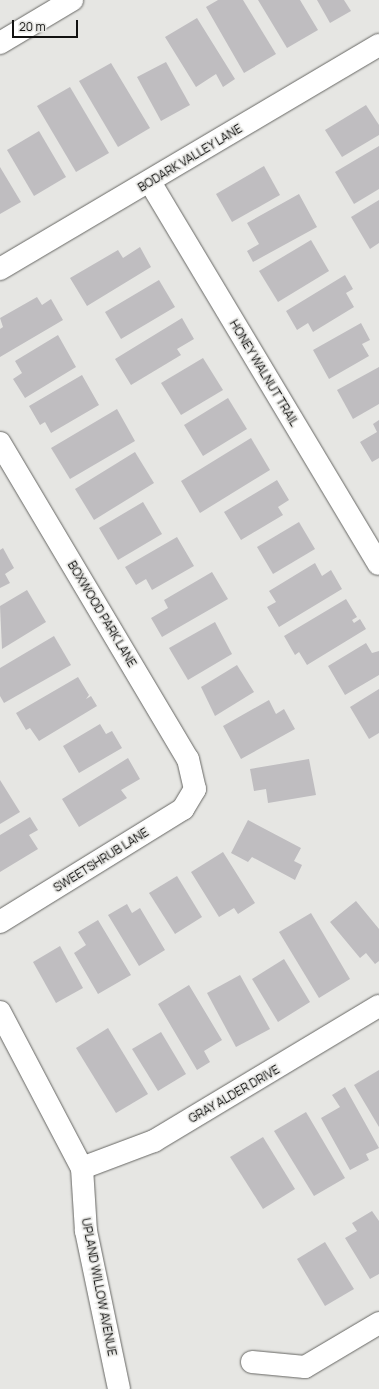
<!DOCTYPE html>
<html>
<head>
<meta charset="utf-8">
<style>
	body { margin:0 }
	#map { position:relative; width:379px; height:1389px; overflow:hidden; background:#e6e6e3; font-family:Manrope,sans-serif }
	div>[style] { position:absolute }
	.building>* { inset:0; background:#bfbdc0 }
	.roads { filter:drop-shadow(0 0 1px #676764) drop-shadow(0 0 1px #676764) }
	.minor>* { height:22px; margin:-11px; padding:0 11px; transform-origin:11px; border-radius:11px; background:#fff }
	span { translate:-50% -50%; white-space:nowrap; text-align:center; line-height:1.15; -webkit-text-stroke:3px #e6e6e3; paint-order:stroke }
	.street-label { font-size:12px; color:#121211 }
	.scale { position:absolute; left:12px; top:20px; width:66px; height:18px; box-sizing:border-box; border:2px solid #121211; border-top:0; padding-left:5px; font-size:12px; line-height:14px; white-space:nowrap; color:#121211; -webkit-text-stroke:3px #e6e6e3; paint-order:stroke }
</style>
</head>
<body>
<div id="map">
	<div class="building">
		<i style="clip-path:polygon(218px 0,243px 0,276px 54px,244px 73px,206px 7px)"></i>
		<i style="clip-path:polygon(258px 0,300px 0,318px 30px,287px 48px)"></i>
		<i style="clip-path:polygon(317px 0,344px 0,351px 11px,330px 23px)"></i>
		<i style="clip-path:polygon(197px 18px,235px 79px,223px 87px,216px 74px,196px 87px,165px 37px)"></i>
		<i style="clip-path:polygon(166px 62px,190px 105px,161px 121px,137px 77px)"></i>
		<i style="clip-path:polygon(111px 63px,150px 128px,118px 147px,79px 81px)"></i>
		<i style="clip-path:polygon(70px 87px,109px 153px,76px 172px,37px 106px)"></i>
		<i style="clip-path:polygon(366px 105px,379px 125px,379px 135px,342px 157px,325px 130px)"></i>
		<i style="clip-path:polygon(39px 131px,66px 177px,34px 196px,7px 150px)"></i>
		<i style="clip-path:polygon(379px 146px,379px 189px,354px 204px,335px 172px)"></i>
		<i style="clip-path:polygon(264px 166px,280px 195px,232px 222px,216px 194px)"></i>
		<i style="clip-path:polygon(0 167px,21px 202px,0 214px)"></i>
		<i style="clip-path:polygon(299px 194px,317px 227px,253px 262px,247px 251px,259px 244px,247px 223px)"></i>
		<i style="clip-path:polygon(379px 200px,379px 243px,370px 249px,351px 217px)"></i>
		<i style="clip-path:polygon(311px 240px,329px 271px,278px 302px,259px 271px)"></i>
		<i style="clip-path:polygon(140px 247px,151px 267px,87px 306px,70px 278px,118px 250px,123px 258px)"></i>
		<i style="clip-path:polygon(345px 275px,353px 289px,346px 293px,354px 307px,313px 332px,308px 323px,297px 330px,286px 311px)"></i>
		<i style="clip-path:polygon(159px 280px,175px 307px,121px 339px,105px 312px)"></i>
		<i style="clip-path:polygon(37px 297px,42px 305px,51px 299px,63px 320px,0 357px,0 329px,3px 327px,0 318px)"></i>
		<i style="clip-path:polygon(182px 318px,194px 339px,177px 349px,181px 355px,131px 385px,115px 359px)"></i>
		<i style="clip-path:polygon(361px 323px,370px 340px,362px 344px,369px 356px,329px 379px,313px 350px)"></i>
		<i style="clip-path:polygon(58px 335px,76px 367px,25px 398px,13px 379px,22px 373px,15px 361px)"></i>
		<i style="clip-path:polygon(203px 358px,223px 390px,181px 415px,161px 383px)"></i>
		<i style="clip-path:polygon(379px 367px,379px 404px,353px 419px,337px 390px)"></i>
		<i style="clip-path:polygon(82px 375px,99px 405px,51px 433px,45px 422px,40px 425px,29px 406px)"></i>
		<i style="clip-path:polygon(228px 398px,247px 429px,203px 456px,184px 425px)"></i>
		<i style="clip-path:polygon(117px 409px,135px 441px,70px 479px,51px 448px)"></i>
		<i style="clip-path:polygon(379px 420px,379px 458px,372px 462px,360px 442px,377px 432px,373px 424px)"></i>
		<i style="clip-path:polygon(251px 438px,270px 470px,200px 513px,181px 481px)"></i>
		<i style="clip-path:polygon(135px 452px,154px 483px,94px 520px,75px 489px)"></i>
		<i style="clip-path:polygon(277px 480px,289px 500px,278px 507px,283px 515px,241px 540px,224px 512px)"></i>
		<i style="clip-path:polygon(143px 502px,162px 534px,118px 560px,99px 528px)"></i>
		<i style="clip-path:polygon(299px 522px,315px 549px,273px 574px,257px 547px)"></i>
		<i style="clip-path:polygon(177px 537px,194px 566px,152px 590px,146px 579px,136px 585px,125px 567px)"></i>
		<i style="clip-path:polygon(3px 548px,14px 568px,5px 574px,10px 583px,0 588px,0 550px)"></i>
		<i style="clip-path:polygon(315px 563px,322px 576px,331px 570px,342px 589px,279px 627px,267px 607px,276px 602px,269px 591px)"></i>
		<i style="clip-path:polygon(212px 572px,228px 599px,162px 637px,151px 618px,168px 608px,164px 600px)"></i>
		<i style="clip-path:polygon(27px 590px,46px 622px,2px 649px,0 606px)"></i>
		<i style="clip-path:polygon(346px 599px,357px 617px,352px 620px,354px 623px,360px 619px,366px 629px,307px 665px,299px 652px,295px 655px,284px 636px)"></i>
		<i style="clip-path:polygon(215px 622px,232px 654px,188px 680px,169px 648px)"></i>
		<i style="clip-path:polygon(54px 636px,71px 665px,4px 703px,0 696px,0 668px)"></i>
		<i style="clip-path:polygon(366px 643px,372px 653px,379px 651px,379px 675px,345px 695px,328px 666px)"></i>
		<i style="clip-path:polygon(237px 665px,254px 692px,215px 716px,201px 687px)"></i>
		<i style="clip-path:polygon(78px 677px,89px 695px,86px 699px,91px 696px,97px 706px,39px 741px,30px 728px,26px 730px,16px 713px)"></i>
		<i style="clip-path:polygon(379px 689px,379px 733px,369px 739px,350px 707px)"></i>
		<i style="clip-path:polygon(269px 700px,276px 714px,284px 709px,295px 729px,241px 759px,223px 726px)"></i>
		<i style="clip-path:polygon(100px 724px,106px 734px,112px 731px,122px 748px,79px 773px,63px 746px)"></i>
		<i style="clip-path:polygon(128px 758px,140px 779px,121px 790px,127px 798px,79px 827px,62px 799px)"></i>
		<i style="clip-path:polygon(309px 759px,316px 795px,268px 803px,266px 789px,254px 791px,250px 769px)"></i>
		<i style="clip-path:polygon(0 780px,20px 812px,0 824px)"></i>
		<i style="clip-path:polygon(30px 817px,38px 830px,29px 835px,38px 849px,0 872px,0 835px)"></i>
		<i style="clip-path:polygon(248px 820px,301px 848px,294px 861px,302px 865px,295px 880px,252px 857px,248px 862px,231px 853px)"></i>
		<i style="clip-path:polygon(223px 852px,255px 903px,238px 914px,234px 908px,219px 917px,191px 872px)"></i>
		<i style="clip-path:polygon(177px 876px,202px 917px,175px 934px,149px 893px)"></i>
		<i style="clip-path:polygon(356px 901px,379px 929px,379px 961px,375px 964px,366px 953px,360px 958px,330px 922px)"></i>
		<i style="clip-path:polygon(127px 904px,132px 913px,140px 908px,165px 950px,139px 966px,108px 915px)"></i>
		<i style="clip-path:polygon(311px 913px,350px 979px,319px 998px,279px 932px)"></i>
		<i style="clip-path:polygon(98px 920px,131px 975px,98px 994px,74px 953px,86px 945px,78px 932px)"></i>
		<i style="clip-path:polygon(60px 946px,83px 988px,56px 1003px,33px 962px)"></i>
		<i style="clip-path:polygon(284px 959px,310px 1002px,278px 1022px,252px 979px)"></i>
		<i style="clip-path:polygon(240px 975px,270px 1029px,236px 1047px,207px 993px)"></i>
		<i style="clip-path:polygon(189px 985px,222px 1040px,204px 1051px,210px 1062px,197px 1070px,158px 1004px)"></i>
		<i style="clip-path:polygon(108px 1028px,148px 1094px,116px 1113px,76px 1048px)"></i>
		<i style="clip-path:polygon(161px 1032px,186px 1074px,158px 1091px,132px 1049px)"></i>
		<i style="clip-path:polygon(379px 1070px,379px 1127px,354px 1085px)"></i>
		<i style="clip-path:polygon(345px 1087px,379px 1148px,366px 1154px,369px 1160px,350px 1170px,321px 1118px,340px 1107px,332px 1095px)"></i>
		<i style="clip-path:polygon(306px 1112px,345px 1178px,314px 1196px,274px 1131px)"></i>
		<i style="clip-path:polygon(263px 1137px,295px 1189px,263px 1209px,230px 1157px)"></i>
		<i style="clip-path:polygon(372px 1211px,379px 1221px,379px 1274px,370px 1279px,345px 1238px,357px 1231px,352px 1223px)"></i>
		<i style="clip-path:polygon(325px 1242px,354px 1289px,325px 1306px,297px 1259px)"></i>
	</div>
	<div class="roads">
		<div class="minor">
			<i style="left:0;top:43px;width:84px;rotate:-30.8deg"></i>
			<i style="left:150px;top:182px;width:445px;rotate:59.1deg"></i>
			<i style="left:0;top:269px;width:440px;rotate:-30.6deg"></i>
			<i style="left:0;top:443px;width:368px;rotate:59.3deg"></i>
			<i style="left:188px;top:759px;width:31px;rotate:77deg"></i>
			<i style="left:195px;top:789px;width:23px;rotate:121deg"></i>
			<i style="left:183px;top:809px;width:215px;rotate:148.3deg"></i>
			<i style="left:0;top:1012px;width:176px;rotate:62.3deg"></i>
			<i style="left:82px;top:1168px;width:63px;rotate:86.4deg"></i>
			<i style="left:86px;top:1231px;width:161px;rotate:78.2deg"></i>
			<i style="left:82px;top:1168px;width:77px;rotate:-20.6deg"></i>
			<i style="left:154px;top:1141px;width:262px;rotate:-31deg"></i>
			<i style="left:252px;top:1362px;width:53px;rotate:5.4deg"></i>
			<i style="left:305px;top:1367px;width:86px;rotate:-30.7deg"></i>
		</div>
	</div>
	<div class="street-label">
		<span style="left:190px;top:158px;rotate:-31deg">BODARK VALLEY LANE</span>
		<span style="left:264px;top:373px;rotate:59deg">HONEY WALNUT TRAIL</span>
		<span style="left:102px;top:614px;rotate:59deg">BOXWOOD PARK LANE</span>
		<span style="left:101px;top:860px;rotate:-32deg">SWEETSHRUB LANE</span>
		<span style="left:234px;top:1094px;rotate:-30deg">GRAY ALDER DRIVE</span>
		<span style="left:99px;top:1287px;rotate:79deg">UPLAND WILLOW AVENUE</span>
	</div>
	<div class="scale">20 m</div>
</div>
</body>
</html>
